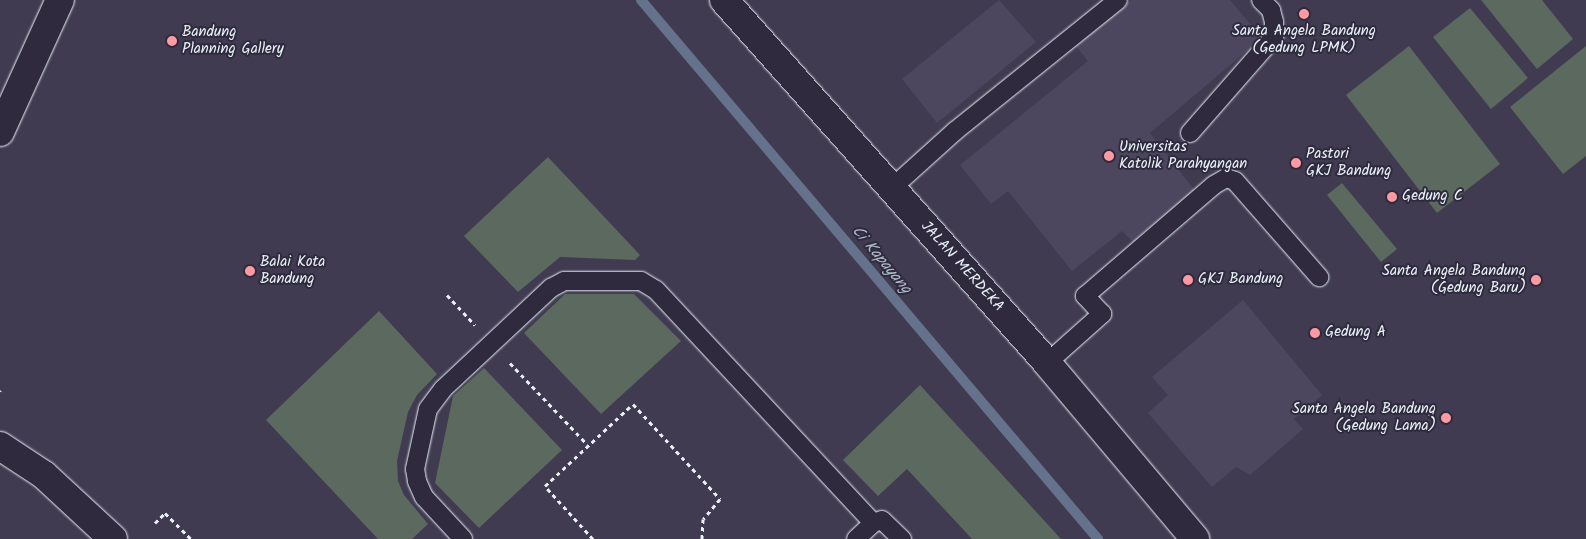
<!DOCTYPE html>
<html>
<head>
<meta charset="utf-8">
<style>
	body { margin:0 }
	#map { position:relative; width:1586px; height:539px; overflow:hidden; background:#403b51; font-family:Kalam,sans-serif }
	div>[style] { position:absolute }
	.built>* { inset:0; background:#4c475f }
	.green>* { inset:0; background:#5b695f }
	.stream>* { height:10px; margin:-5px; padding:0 5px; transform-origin:5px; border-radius:5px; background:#65728b }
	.path>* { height:3px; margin-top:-1.5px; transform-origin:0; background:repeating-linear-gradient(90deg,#e8f1f8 0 4px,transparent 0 8px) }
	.roads { filter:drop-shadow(0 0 1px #e8f1f8) drop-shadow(0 0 1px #e8f1f8) }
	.lane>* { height:18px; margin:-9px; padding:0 9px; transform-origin:9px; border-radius:9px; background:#2f2a3d }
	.secondary>* { height:28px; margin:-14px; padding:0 14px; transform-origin:14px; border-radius:14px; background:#2f2a3d }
	.primary>* { height:28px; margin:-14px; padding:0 14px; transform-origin:14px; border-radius:14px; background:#2f2a3d }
	.dots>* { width:14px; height:14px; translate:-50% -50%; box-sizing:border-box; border:2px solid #2f2a3d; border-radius:50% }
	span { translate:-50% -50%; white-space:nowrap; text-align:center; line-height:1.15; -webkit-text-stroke:4px #2f2a3d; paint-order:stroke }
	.poi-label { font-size:15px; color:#e8f1f8 }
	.left { translate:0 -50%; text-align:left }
	.right { translate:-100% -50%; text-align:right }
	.street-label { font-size:15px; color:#e8f1f8 }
	.water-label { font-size:16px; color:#adb8c7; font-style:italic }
</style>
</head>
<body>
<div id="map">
	<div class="built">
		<i style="clip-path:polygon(999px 0,1036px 42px,937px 123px,902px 79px)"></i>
		<i style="clip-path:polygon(1131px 0,1230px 0,1262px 38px,1150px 133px,1196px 192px,1133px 242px,1122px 231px,1072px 271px,1008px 191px,991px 204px,960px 165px,1088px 61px,1076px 46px)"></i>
		<i style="clip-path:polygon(1243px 300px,1322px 395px,1294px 419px,1303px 429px,1250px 475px,1236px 467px,1212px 487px,1148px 413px,1168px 395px,1152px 377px)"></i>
	</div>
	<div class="green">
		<i style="clip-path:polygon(1481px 0,1542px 0,1573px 39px,1537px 69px)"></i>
		<i style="clip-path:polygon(1470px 8px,1528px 78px,1491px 109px,1433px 37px)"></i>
		<i style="clip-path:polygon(1409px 46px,1500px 164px,1437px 213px,1346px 95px)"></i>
		<i style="clip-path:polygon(1586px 46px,1586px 156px,1563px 174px,1510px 107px)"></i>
		<i style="clip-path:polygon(548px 157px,640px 255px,635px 260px,560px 257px,518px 292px,464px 236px)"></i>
		<i style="clip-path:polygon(1342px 183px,1397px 249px,1381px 262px,1327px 195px)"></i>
		<i style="clip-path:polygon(565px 294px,634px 294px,681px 341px,601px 414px,524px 333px)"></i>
		<i style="clip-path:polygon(379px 311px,437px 374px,417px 395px,408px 412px,397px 461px,398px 481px,404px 495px,428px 524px,412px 539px,378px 539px,266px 420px)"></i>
		<i style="clip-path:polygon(484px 368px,562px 450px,479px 528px,435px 483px,453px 396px)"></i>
		<i style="clip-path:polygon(920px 385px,1061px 539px,972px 539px,907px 469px,878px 496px,843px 460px)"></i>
	</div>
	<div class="stream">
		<i style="left:641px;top:0;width:707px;rotate:49.71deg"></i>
	</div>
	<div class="path">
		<i style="left:447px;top:295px;width:41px;rotate:47deg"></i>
		<i style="left:510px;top:363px;width:112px;rotate:46.5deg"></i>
		<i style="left:0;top:391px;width:1px;rotate:-45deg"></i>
		<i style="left:155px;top:523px;width:14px;rotate:-45deg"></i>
		<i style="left:165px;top:513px;width:37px;rotate:45deg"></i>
		<i style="left:593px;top:539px;width:72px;rotate:-132.2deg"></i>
		<i style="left:545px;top:486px;width:120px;rotate:-43deg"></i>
		<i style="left:633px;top:404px;width:129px;rotate:47.5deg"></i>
		<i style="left:720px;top:499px;width:26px;rotate:130deg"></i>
		<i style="left:703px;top:519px;width:20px;rotate:93deg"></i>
	</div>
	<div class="roads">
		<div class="lane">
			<i style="left:1190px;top:133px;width:128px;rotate:-48.8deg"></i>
			<i style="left:1274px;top:37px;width:15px;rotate:-90deg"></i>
			<i style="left:1274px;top:22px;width:12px;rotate:-104deg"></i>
			<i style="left:1271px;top:10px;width:14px;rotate:-135deg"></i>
			<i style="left:892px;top:188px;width:85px;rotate:-42.1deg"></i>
			<i style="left:955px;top:131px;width:209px;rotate:-38.8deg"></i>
			<i style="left:1047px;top:363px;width:74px;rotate:-41.7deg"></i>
			<i style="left:1102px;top:314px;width:25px;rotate:-133deg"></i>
			<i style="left:1085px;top:296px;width:170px;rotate:-40.7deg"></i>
			<i style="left:1214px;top:185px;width:14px;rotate:-30deg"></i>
			<i style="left:1226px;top:178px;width:9px;rotate:18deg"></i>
			<i style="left:1235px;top:181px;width:128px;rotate:48.8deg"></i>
			<i style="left:463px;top:539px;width:57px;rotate:-132.9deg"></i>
			<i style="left:424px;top:497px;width:17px;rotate:-114deg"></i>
			<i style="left:417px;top:481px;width:12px;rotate:-99deg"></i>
			<i style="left:415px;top:469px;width:61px;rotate:-77.8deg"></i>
			<i style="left:428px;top:409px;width:25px;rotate:-53deg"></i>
			<i style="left:443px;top:389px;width:148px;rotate:-43.1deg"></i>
			<i style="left:551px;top:288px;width:15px;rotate:-28deg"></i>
			<i style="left:564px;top:281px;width:77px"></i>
			<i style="left:641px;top:281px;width:17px;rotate:31deg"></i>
			<i style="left:656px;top:290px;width:318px;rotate:47deg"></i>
			<i style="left:856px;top:539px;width:23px;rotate:-43deg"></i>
			<i style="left:873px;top:523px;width:9px;rotate:-18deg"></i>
			<i style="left:882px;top:520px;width:28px;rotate:44deg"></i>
		</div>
		<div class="secondary">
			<i style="left:0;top:132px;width:145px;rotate:-65.6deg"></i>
		</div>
		<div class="primary">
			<i style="left:724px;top:0;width:486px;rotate:48.3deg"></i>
			<i style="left:1047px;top:363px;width:230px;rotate:49.9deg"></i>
			<i style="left:0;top:446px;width:53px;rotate:33.4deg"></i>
			<i style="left:44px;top:475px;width:94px;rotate:42.8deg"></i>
		</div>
	</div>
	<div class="dots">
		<i style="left:1304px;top:14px;background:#ff9aa2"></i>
		<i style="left:172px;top:41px;background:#ff9aa2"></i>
		<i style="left:1109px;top:156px;background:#ff9aa2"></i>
		<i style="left:1296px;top:163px;background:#ff9aa2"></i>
		<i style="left:1392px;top:197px;background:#ff9aa2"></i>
		<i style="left:250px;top:271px;background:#ff9aa2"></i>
		<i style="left:1188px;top:280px;background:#ff9aa2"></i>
		<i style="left:1536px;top:280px;background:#ff9aa2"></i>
		<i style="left:1315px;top:333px;background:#ff9aa2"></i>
		<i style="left:1446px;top:418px;background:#ff9aa2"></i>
	</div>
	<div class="poi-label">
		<span style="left:1304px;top:40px">Santa Angela Bandung<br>(Gedung LPMK)</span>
		<span class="left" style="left:182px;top:41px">Bandung<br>Planning Gallery</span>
		<span class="left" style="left:1119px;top:156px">Universitas<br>Katolik Parahyangan</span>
		<span class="left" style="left:1306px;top:163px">Pastori<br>GKJ Bandung</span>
		<span class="left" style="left:1402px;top:197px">Gedung C</span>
		<span class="left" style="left:260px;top:271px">Balai Kota<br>Bandung</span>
		<span class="right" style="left:1526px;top:280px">Santa Angela Bandung<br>(Gedung Baru)</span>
		<span class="left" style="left:1198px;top:280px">GKJ Bandung</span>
		<span class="left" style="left:1325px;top:333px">Gedung A</span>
		<span class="right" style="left:1436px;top:418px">Santa Angela Bandung<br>(Gedung Lama)</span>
	</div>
	<div class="street-label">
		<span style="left:962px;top:267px;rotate:48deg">JALAN MERDEKA</span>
	</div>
	<div class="water-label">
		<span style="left:881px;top:260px;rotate:50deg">Ci Kapayang</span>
	</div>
</div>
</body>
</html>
